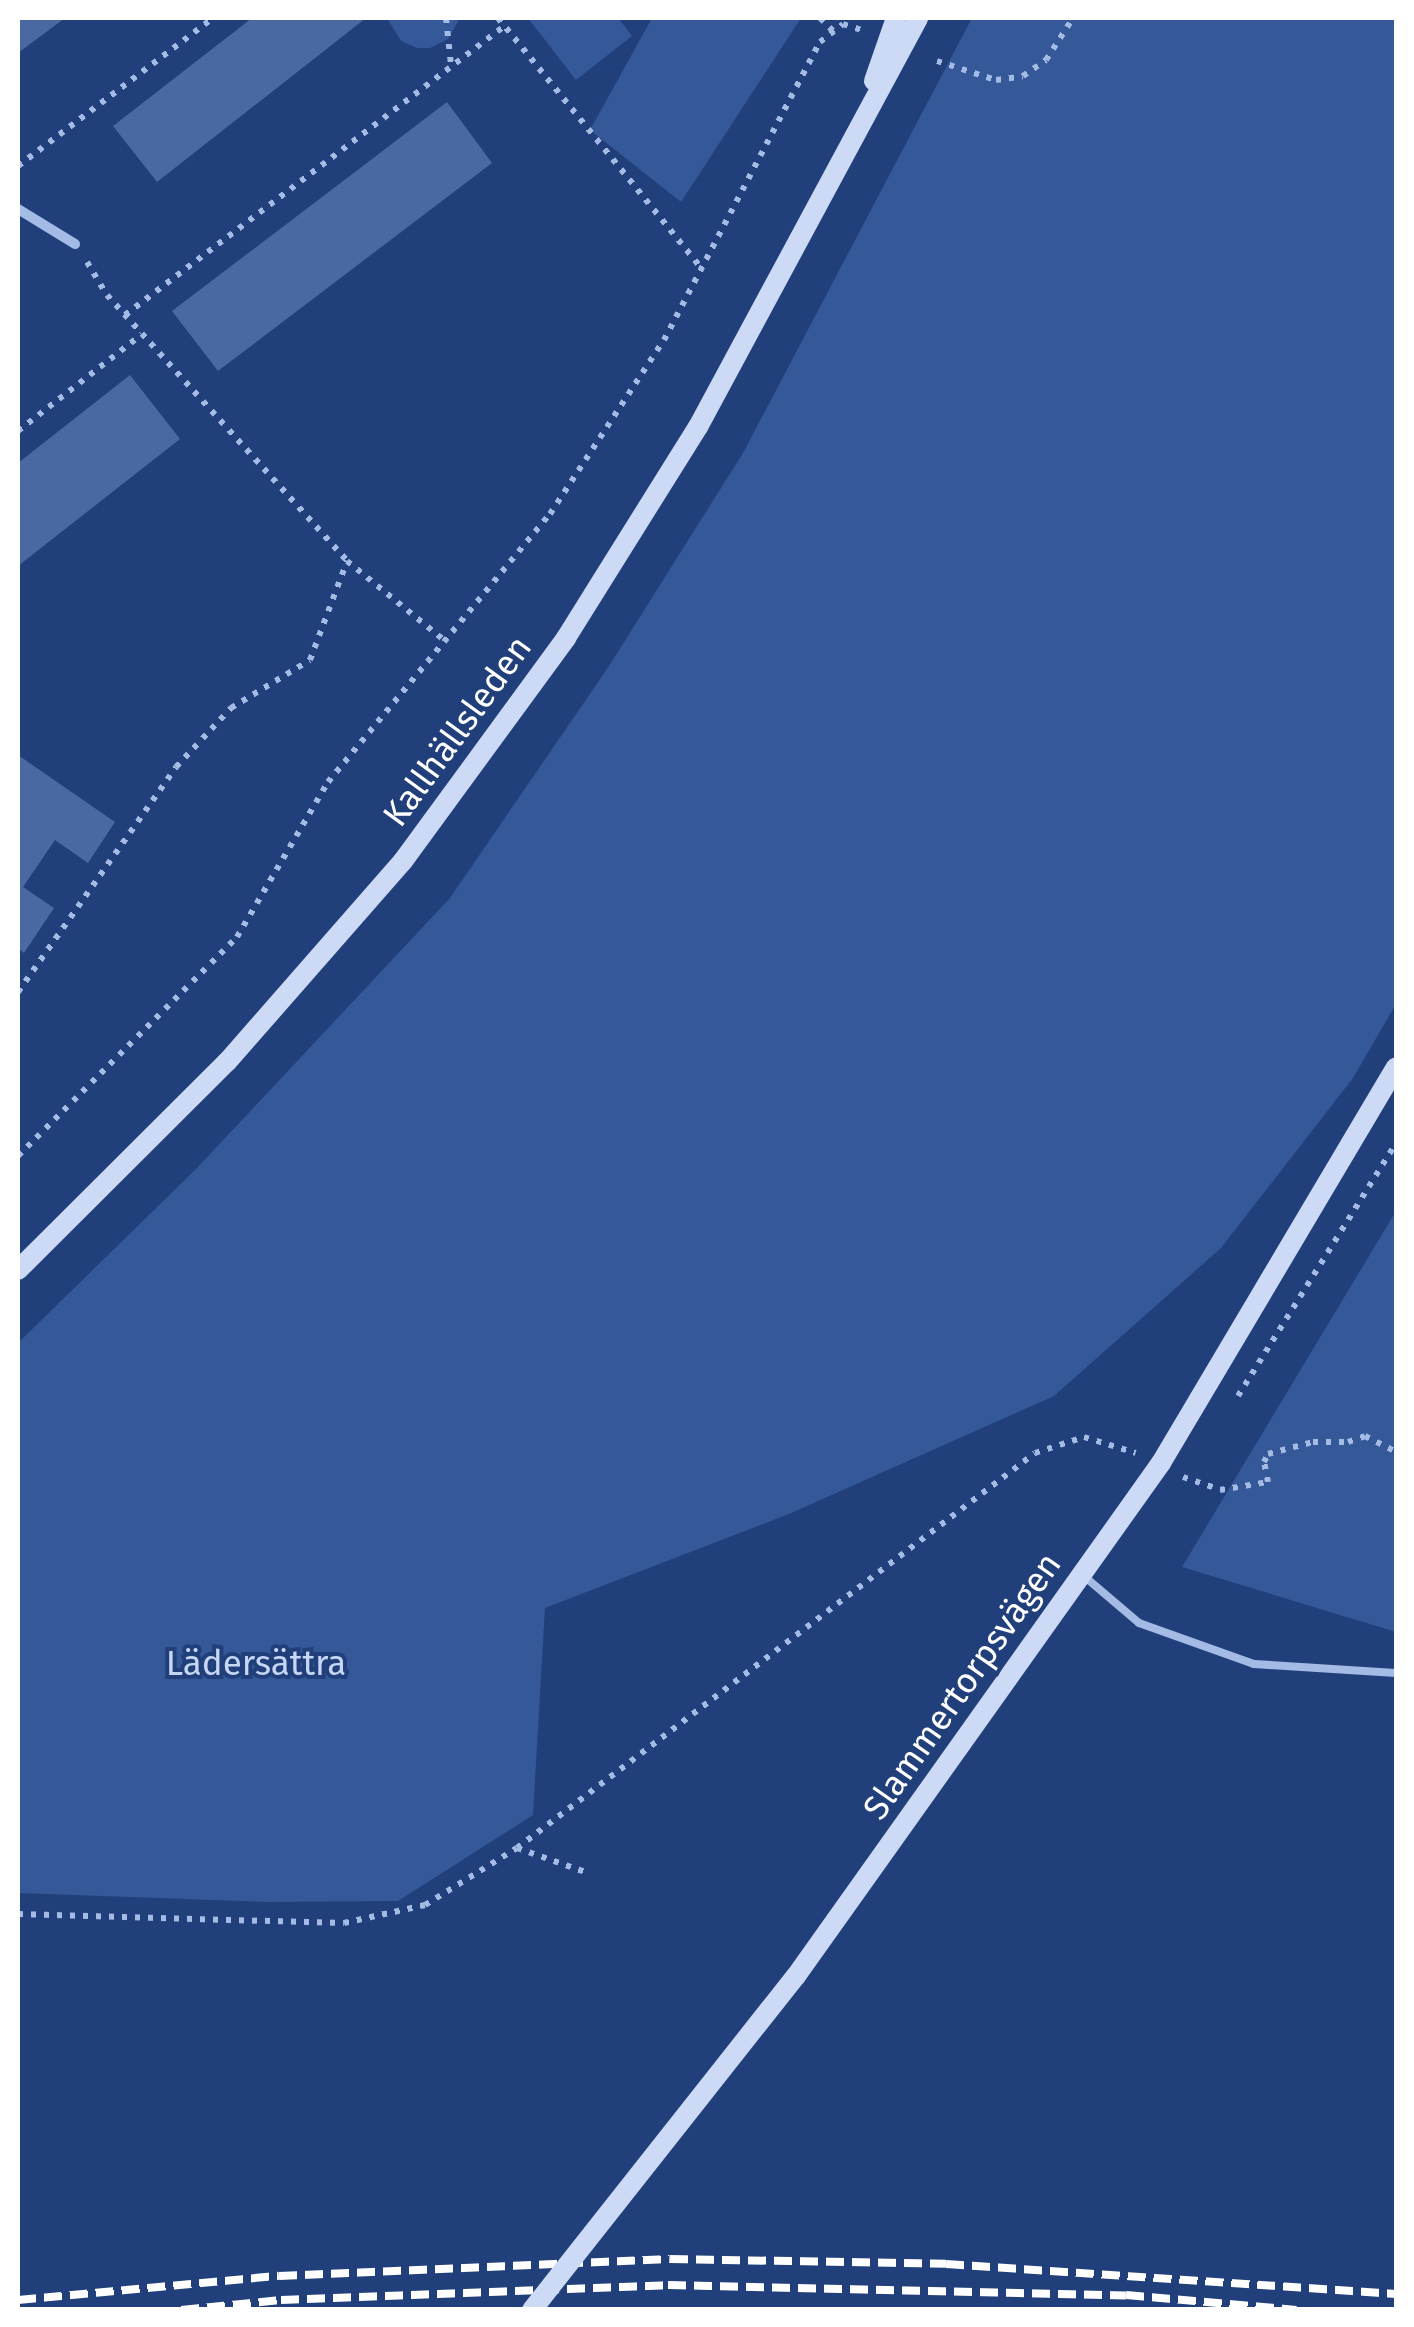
<!DOCTYPE html>
<html>
<head>
<meta charset="utf-8">
<style>
	body { margin:0 }
	#map { position:relative; width:1414px; height:2327px; overflow:hidden; background:#213f7a; font-family:"Fira Sans",sans-serif }
	div>[style] { position:absolute }
	.green>* { inset:0; background:#345898 }
	.building>* { inset:0; background:#4a69a3 }
	.path>* { height:6px; margin-top:-3px; transform-origin:0; background:repeating-linear-gradient(90deg,#a3bbe5 0 5px,transparent 0 13px) }
	.lane>* { height:8px; margin:-4px; padding:0 4px; transform-origin:4px; border-radius:4px; background:#a3bbe5 }
	.street>* { height:10px; margin:-5px; padding:0 5px; transform-origin:5px; border-radius:5px; background:#a3bbe5 }
	.secondary>* { height:20px; margin:-10px; padding:0 10px; transform-origin:10px; border-radius:10px; background:#cddaf5 }
	.rail>* { height:8px; margin-top:-4px; transform-origin:0; background:repeating-linear-gradient(90deg,#fff 0 18px,transparent 0 26px) }
	.secondary-bridge>* { height:20px; margin:-10px; padding:0 10px; transform-origin:10px; border-radius:10px; background:#cddaf5 }
	span { translate:-50% -50%; white-space:nowrap; text-align:center; line-height:1.15; -webkit-text-stroke:8px #213f7a; paint-order:stroke }
	.street-label { font-size:35px; color:#fff }
	.park-label { font-size:35px; color:#c6d7f4 }
	.frame { position:absolute; inset:0; border:20px solid #fff; pointer-events:none }
</style>
</head>
<body>
<div id="map">
	<div class="green">
		<i style="clip-path:polygon(387px 18px,460px 18px,448px 39px,430px 48px,417px 48px,401px 41px)"></i>
		<i style="clip-path:polygon(528px 18px,618px 18px,632px 36px,576px 80px)"></i>
		<i style="clip-path:polygon(652px 18px,801px 18px,681px 202px,590px 130px)"></i>
		<i style="clip-path:polygon(972px 18px,1396px 18px,1396px 1004px,1353px 1078px,1221px 1248px,1054px 1396px,789px 1514px,545px 1608px,533px 1815px,398px 1901px,268px 1902px,18px 1893px,18px 1343px,197px 1168px,450px 898px,609px 666px,743px 453px)"></i>
		<i style="clip-path:polygon(1396px 1211px,1396px 1632px,1182px 1567px)"></i>
	</div>
	<div class="building">
		<i style="clip-path:polygon(18px 18px,65px 18px,18px 53px)"></i>
		<i style="clip-path:polygon(252px 18px,366px 18px,157px 182px,113px 126px)"></i>
		<i style="clip-path:polygon(447px 102px,492px 163px,218px 371px,172px 311px)"></i>
		<i style="clip-path:polygon(130px 375px,180px 439px,18px 566px,18px 463px)"></i>
		<i style="clip-path:polygon(18px 755px,115px 822px,88px 863px,55px 840px,23px 887px,54px 908px,24px 953px,18px 948px)"></i>
	</div>
	<div class="path">
		<i style="left:446px;top:18px;width:47px;rotate:83.9deg"></i>
		<i style="left:498px;top:18px;width:323px;rotate:50.9deg"></i>
		<i style="left:820px;top:18px;width:18px;rotate:45deg"></i>
		<i style="left:937px;top:61px;width:62px;rotate:17.9deg"></i>
		<i style="left:996px;top:80px;width:27px;rotate:-8deg"></i>
		<i style="left:1023px;top:76px;width:28px;rotate:-35deg"></i>
		<i style="left:1046px;top:60px;width:50px;rotate:-57.3deg"></i>
		<i style="left:18px;top:166px;width:245px;rotate:-37.2deg"></i>
		<i style="left:87px;top:262px;width:39px;rotate:59deg"></i>
		<i style="left:107px;top:295px;width:358px;rotate:47.9deg"></i>
		<i style="left:347px;top:561px;width:127px;rotate:39.2deg"></i>
		<i style="left:125px;top:315px;width:478px;rotate:-37.3deg"></i>
		<i style="left:18px;top:431px;width:157px;rotate:-38deg"></i>
		<i style="left:18px;top:992px;width:275px;rotate:-54.9deg"></i>
		<i style="left:176px;top:767px;width:81px;rotate:-47deg"></i>
		<i style="left:231px;top:708px;width:92px;rotate:-31.3deg"></i>
		<i style="left:310px;top:660px;width:106px;rotate:-69.5deg"></i>
		<i style="left:18px;top:1156px;width:310px;rotate:-45deg"></i>
		<i style="left:237px;top:937px;width:180px;rotate:-59.6deg"></i>
		<i style="left:328px;top:782px;width:348px;rotate:-50.4deg"></i>
		<i style="left:550px;top:514px;width:208px;rotate:-56.8deg"></i>
		<i style="left:664px;top:340px;width:336px;rotate:-62.4deg"></i>
		<i style="left:820px;top:42px;width:29px;rotate:-38deg"></i>
		<i style="left:843px;top:24px;width:23px;rotate:18deg"></i>
		<i style="left:1238px;top:1396px;width:298px;rotate:-58deg"></i>
		<i style="left:1183px;top:1477px;width:39px;rotate:19deg"></i>
		<i style="left:1220px;top:1490px;width:49px;rotate:-9.5deg"></i>
		<i style="left:1268px;top:1482px;width:20px;rotate:-101deg"></i>
		<i style="left:1264px;top:1462px;width:9px;rotate:-63deg"></i>
		<i style="left:1268px;top:1454px;width:47px;rotate:-14.9deg"></i>
		<i style="left:1313px;top:1442px;width:35px"></i>
		<i style="left:1348px;top:1442px;width:18px;rotate:-19deg"></i>
		<i style="left:1365px;top:1436px;width:35px;rotate:27deg"></i>
		<i style="left:517px;top:1848px;width:651px;rotate:-37.33deg"></i>
		<i style="left:1035px;top:1453px;width:52px;rotate:-18.1deg"></i>
		<i style="left:1084px;top:1437px;width:54px;rotate:17.1deg"></i>
		<i style="left:18px;top:1914px;width:326px;rotate:1.6deg"></i>
		<i style="left:344px;top:1923px;width:83px;rotate:-12.5deg"></i>
		<i style="left:425px;top:1905px;width:108px;rotate:-31.8deg"></i>
		<i style="left:517px;top:1848px;width:72px;rotate:19.4deg"></i>
	</div>
	<div class="lane">
		<i style="left:1085px;top:1577px;width:71px;rotate:40.4deg"></i>
		<i style="left:1139px;top:1623px;width:122px;rotate:19.6deg"></i>
		<i style="left:1254px;top:1664px;width:142px;rotate:3.6deg"></i>
	</div>
	<div class="street">
		<i style="left:18px;top:209px;width:67px;rotate:31.6deg"></i>
	</div>
	<div class="secondary">
		<i style="left:874px;top:81px;width:67px;rotate:-70.8deg"></i>
		<i style="left:18px;top:1270px;width:295px;rotate:-44.9deg"></i>
		<i style="left:227px;top:1062px;width:267px;rotate:-48.8deg"></i>
		<i style="left:403px;top:861px;width:276px;rotate:-53.8deg"></i>
		<i style="left:566px;top:638px;width:249px;rotate:-58deg"></i>
		<i style="left:698px;top:427px;width:464px;rotate:-61.7deg"></i>
		<i style="left:796px;top:1976px;width:630px;rotate:-54.57deg"></i>
		<i style="left:1161px;top:1463px;width:460px;rotate:-59.3deg"></i>
	</div>
	<div class="rail">
		<i style="left:18px;top:2300px;width:262px;rotate:-5.3deg"></i>
		<i style="left:279px;top:2276px;width:391px;rotate:-2.5deg"></i>
		<i style="left:670px;top:2259px;width:276px;rotate:1deg"></i>
		<i style="left:946px;top:2264px;width:451px;rotate:3.8deg"></i>
		<i style="left:181px;top:2310px;width:100px;rotate:-5.7deg"></i>
		<i style="left:281px;top:2300px;width:387px;rotate:-2.2deg"></i>
		<i style="left:668px;top:2285px;width:458px;rotate:1.3deg"></i>
		<i style="left:1126px;top:2295px;width:171px;rotate:5deg"></i>
	</div>
	<div class="secondary-bridge">
		<i style="left:532px;top:2310px;width:426px;rotate:-51.7deg"></i>
	</div>
	<div class="street-label">
		<span style="left:457px;top:731px;rotate:-54deg">Kallhällsleden</span>
		<span style="left:962px;top:1686px;rotate:-55deg">Slammertorpsvägen</span>
	</div>
	<div class="park-label">
		<span style="left:256px;top:1663px">Lädersättra</span>
	</div>
	<div class="frame"></div>
</div>
</body>
</html>
